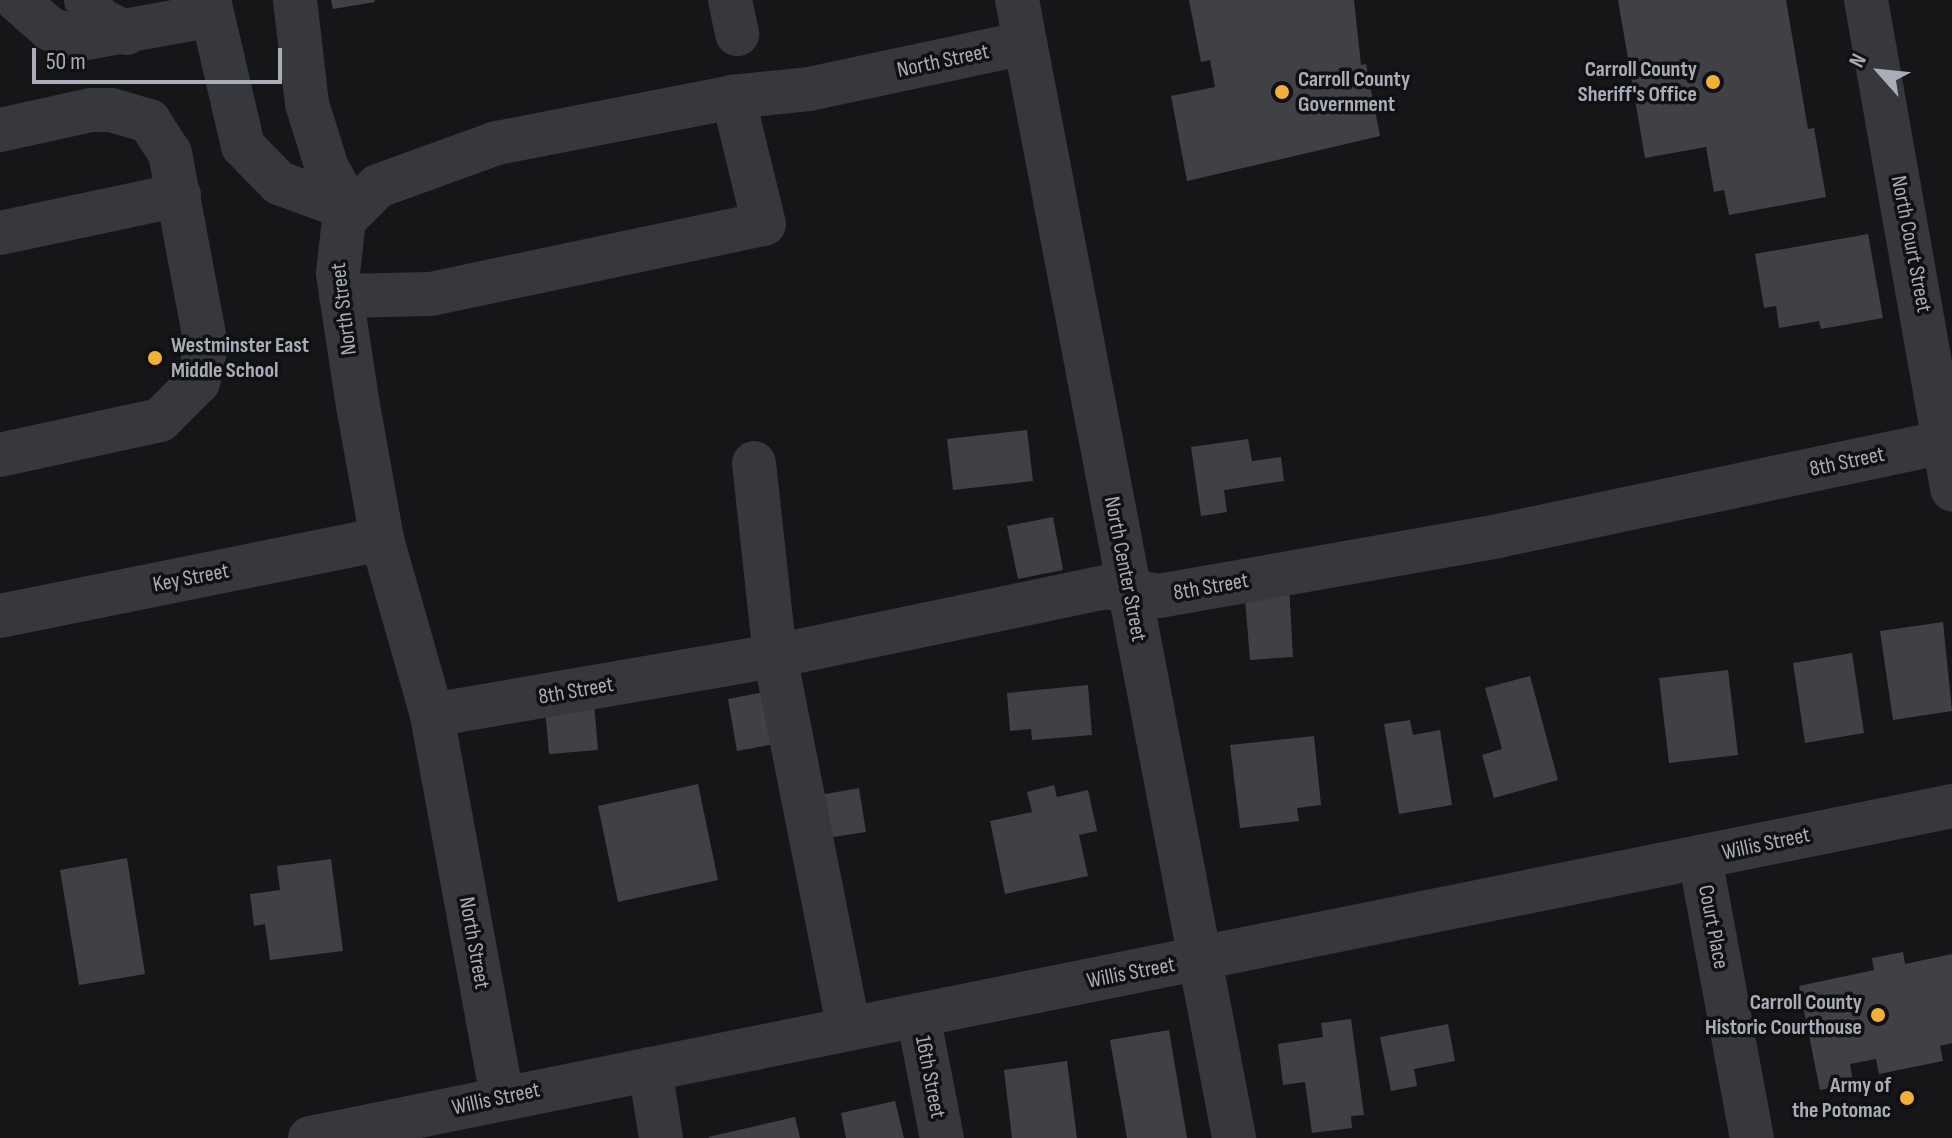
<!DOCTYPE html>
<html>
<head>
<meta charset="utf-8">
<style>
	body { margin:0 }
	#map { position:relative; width:1952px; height:1138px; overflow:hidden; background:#161618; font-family:"Sofia Sans Condensed",sans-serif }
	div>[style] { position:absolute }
	.building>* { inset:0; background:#404145 }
	.minor>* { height:44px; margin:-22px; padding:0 22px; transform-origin:22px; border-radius:22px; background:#37383d }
	.dots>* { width:22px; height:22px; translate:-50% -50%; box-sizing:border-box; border:4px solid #111113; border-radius:50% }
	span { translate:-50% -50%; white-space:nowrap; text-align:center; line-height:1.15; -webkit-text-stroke:7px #111113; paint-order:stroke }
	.street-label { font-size:22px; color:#a8adb8 }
	.poi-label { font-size:22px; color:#a8adb8; font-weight:700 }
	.right { translate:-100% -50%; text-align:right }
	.left { translate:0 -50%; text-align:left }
	.north { position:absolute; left:1840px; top:32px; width:80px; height:80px; -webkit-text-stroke:6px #111113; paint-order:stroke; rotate:297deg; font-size:22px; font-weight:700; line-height:32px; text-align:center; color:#a8adb8 }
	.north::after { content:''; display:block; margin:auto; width:28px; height:36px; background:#a8adb8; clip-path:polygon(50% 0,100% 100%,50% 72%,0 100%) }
	.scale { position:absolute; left:32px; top:48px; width:250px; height:36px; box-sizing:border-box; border:4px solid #a8adb8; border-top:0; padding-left:10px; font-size:24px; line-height:28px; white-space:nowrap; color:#a8adb8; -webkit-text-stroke:6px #111113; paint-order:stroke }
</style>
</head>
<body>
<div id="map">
	<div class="building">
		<i style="clip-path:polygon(331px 0,374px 0,375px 2px,333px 9px)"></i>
		<i style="clip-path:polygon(1189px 0,1354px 0,1361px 65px,1366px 64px,1380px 136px,1187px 181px,1171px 96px,1215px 87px,1210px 60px,1201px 62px)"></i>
		<i style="clip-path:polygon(1618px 0,1786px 0,1808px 129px,1814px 128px,1826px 197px,1729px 215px,1724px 190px,1714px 192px,1706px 147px,1645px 158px)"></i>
		<i style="clip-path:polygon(1868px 234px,1883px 318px,1821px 329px,1819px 321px,1779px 328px,1776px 306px,1764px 308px,1755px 254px)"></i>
		<i style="clip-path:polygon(1027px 430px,1033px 481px,953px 490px,947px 439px)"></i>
		<i style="clip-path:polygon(1248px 439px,1252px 461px,1281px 457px,1284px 481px,1224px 490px,1227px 512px,1201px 516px,1191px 447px)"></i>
		<i style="clip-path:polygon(1053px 517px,1063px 570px,1018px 579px,1007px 526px)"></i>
		<i style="clip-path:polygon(1289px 584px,1293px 657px,1250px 660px,1244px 587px)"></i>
		<i style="clip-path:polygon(1943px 622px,1952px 711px,1893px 720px,1880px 631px)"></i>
		<i style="clip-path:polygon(1852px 653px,1864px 733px,1805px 743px,1793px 663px)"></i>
		<i style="clip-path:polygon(1728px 670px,1738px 755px,1669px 763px,1659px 678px)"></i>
		<i style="clip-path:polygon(1530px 676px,1558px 780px,1494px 798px,1482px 755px,1502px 749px,1485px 688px)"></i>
		<i style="clip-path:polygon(1088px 685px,1092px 735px,1032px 740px,1031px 729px,1010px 731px,1007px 693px)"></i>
		<i style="clip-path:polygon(764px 692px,774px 744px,737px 751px,728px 699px)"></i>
		<i style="clip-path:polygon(594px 704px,598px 750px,549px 754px,545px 708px)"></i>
		<i style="clip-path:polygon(1410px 720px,1413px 735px,1440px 730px,1452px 805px,1399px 814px,1384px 724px)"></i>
		<i style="clip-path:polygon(1314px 736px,1321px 805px,1297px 808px,1299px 821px,1240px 828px,1230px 745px)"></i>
		<i style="clip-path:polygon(698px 784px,718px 880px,618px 902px,598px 806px)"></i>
		<i style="clip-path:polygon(1054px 785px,1057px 797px,1088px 790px,1097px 831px,1079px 835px,1088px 876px,1005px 894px,990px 821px,1032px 812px,1027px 792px)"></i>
		<i style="clip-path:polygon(859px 788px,866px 832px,827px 838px,820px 795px)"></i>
		<i style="clip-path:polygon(127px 858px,145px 974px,79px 985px,60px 870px)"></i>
		<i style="clip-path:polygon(331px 859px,343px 951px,270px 960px,265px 924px,254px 926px,250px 894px,280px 890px,277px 866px)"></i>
		<i style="clip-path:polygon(1903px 952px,1905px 964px,1952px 954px,1952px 1043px,1940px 1046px,1943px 1061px,1879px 1074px,1876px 1059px,1850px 1064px,1853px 1083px,1820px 1090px,1799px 986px,1874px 970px,1872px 958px)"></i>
		<i style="clip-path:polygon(1351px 1019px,1364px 1115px,1351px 1116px,1352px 1128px,1312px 1133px,1305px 1082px,1283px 1085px,1278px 1044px,1323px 1037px,1321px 1023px)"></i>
		<i style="clip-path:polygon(1448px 1024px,1455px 1061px,1414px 1069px,1417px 1086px,1391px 1091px,1380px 1037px)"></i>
		<i style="clip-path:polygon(1169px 1030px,1187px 1138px,1127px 1138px,1110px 1040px)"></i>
		<i style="clip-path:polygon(1067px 1061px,1077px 1138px,1012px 1138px,1004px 1070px)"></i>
		<i style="clip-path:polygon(895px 1101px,904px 1138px,846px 1138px,841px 1113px)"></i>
		<i style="clip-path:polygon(795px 1117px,800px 1138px,709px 1138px,708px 1137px)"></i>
	</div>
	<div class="minor">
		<i style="left:17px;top:0;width:44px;rotate:41.3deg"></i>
		<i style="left:50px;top:29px;width:33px;rotate:18deg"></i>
		<i style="left:81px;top:39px;width:133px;rotate:-10.4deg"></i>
		<i style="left:86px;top:0;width:23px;rotate:56deg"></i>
		<i style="left:99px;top:19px;width:31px;rotate:27deg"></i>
		<i style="left:209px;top:0;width:150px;rotate:76.9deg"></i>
		<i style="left:243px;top:146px;width:52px;rotate:45.8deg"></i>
		<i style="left:279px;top:183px;width:76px;rotate:20.1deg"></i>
		<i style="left:295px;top:0;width:105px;rotate:83.4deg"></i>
		<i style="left:307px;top:104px;width:67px;rotate:72.6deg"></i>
		<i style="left:327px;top:168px;width:47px;rotate:60.7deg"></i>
		<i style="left:730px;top:0;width:35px;rotate:78deg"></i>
		<i style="left:1017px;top:0;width:1159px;rotate:79.2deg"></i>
		<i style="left:1866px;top:0;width:497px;rotate:80deg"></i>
		<i style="left:0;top:130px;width:93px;rotate:-12.4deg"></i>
		<i style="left:91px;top:110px;width:20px"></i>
		<i style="left:111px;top:110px;width:40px;rotate:16deg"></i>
		<i style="left:149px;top:121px;width:38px;rotate:57deg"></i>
		<i style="left:170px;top:153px;width:195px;rotate:79.4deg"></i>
		<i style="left:206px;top:345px;width:38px;rotate:102deg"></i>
		<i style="left:198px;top:382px;width:54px;rotate:135deg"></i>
		<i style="left:160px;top:420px;width:164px;rotate:167.7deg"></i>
		<i style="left:0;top:233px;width:183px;rotate:-12deg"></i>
		<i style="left:341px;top:296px;width:90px;rotate:-1.3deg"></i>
		<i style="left:431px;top:294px;width:340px;rotate:-11.9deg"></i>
		<i style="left:764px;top:224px;width:131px;rotate:-103.7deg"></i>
		<i style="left:754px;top:463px;width:194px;rotate:83.8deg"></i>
		<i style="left:775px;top:656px;width:380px;rotate:78.8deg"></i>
		<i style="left:0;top:616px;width:390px;rotate:-11.4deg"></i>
		<i style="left:432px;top:715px;width:348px;rotate:-9.8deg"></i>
		<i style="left:775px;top:656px;width:338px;rotate:-11.8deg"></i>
		<i style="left:1106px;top:587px;width:54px;rotate:9.6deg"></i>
		<i style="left:1159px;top:596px;width:344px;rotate:-10deg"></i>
		<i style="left:1498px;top:536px;width:455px;rotate:-11.9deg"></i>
		<i style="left:1700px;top:858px;width:285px;rotate:79.5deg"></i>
		<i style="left:918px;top:1015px;width:125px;rotate:79deg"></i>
		<i style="left:650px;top:1069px;width:70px;rotate:80.9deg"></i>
		<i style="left:502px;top:1097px;width:388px;rotate:-100.4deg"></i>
		<i style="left:432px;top:715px;width:183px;rotate:-105.9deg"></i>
		<i style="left:382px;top:539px;width:135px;rotate:-100.2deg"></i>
		<i style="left:358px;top:406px;width:134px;rotate:-98.6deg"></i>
		<i style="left:338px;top:273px;width:53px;rotate:-83.5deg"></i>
		<i style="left:344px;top:220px;width:48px;rotate:-45deg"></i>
		<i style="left:378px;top:186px;width:127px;rotate:-19.9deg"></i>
		<i style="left:497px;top:143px;width:240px;rotate:-11deg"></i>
		<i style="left:733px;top:97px;width:76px;rotate:-6deg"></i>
		<i style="left:809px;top:89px;width:221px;rotate:-12deg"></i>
		<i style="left:310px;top:1138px;width:1675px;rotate:-11.43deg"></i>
	</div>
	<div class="dots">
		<i style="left:1713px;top:82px;background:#f2b134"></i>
		<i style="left:1282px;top:92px;background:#f2b134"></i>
		<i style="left:155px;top:358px;background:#f2b134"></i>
		<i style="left:1878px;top:1015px;background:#f2b134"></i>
		<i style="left:1907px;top:1098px;background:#f2b134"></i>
	</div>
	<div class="street-label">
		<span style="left:943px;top:61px;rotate:-12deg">North Street</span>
		<span style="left:1911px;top:244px;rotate:79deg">North Court Street</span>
		<span style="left:344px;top:309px;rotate:-97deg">North Street</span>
		<span style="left:1847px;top:462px;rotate:-12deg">8th Street</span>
		<span style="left:1125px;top:569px;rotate:79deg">North Center Street</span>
		<span style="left:191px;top:578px;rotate:-11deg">Key Street</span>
		<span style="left:1211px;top:587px;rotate:-10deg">8th Street</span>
		<span style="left:576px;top:691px;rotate:-10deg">8th Street</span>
		<span style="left:1766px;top:844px;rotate:-12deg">Willis Street</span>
		<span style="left:1713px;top:927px;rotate:79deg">Court Place</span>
		<span style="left:474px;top:943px;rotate:80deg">North Street</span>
		<span style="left:1131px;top:973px;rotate:-11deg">Willis Street</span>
		<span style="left:930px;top:1077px;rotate:79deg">16th Street</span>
		<span style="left:496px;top:1099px;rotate:-12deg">Willis Street</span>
	</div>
	<div class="poi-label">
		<span class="right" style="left:1697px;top:82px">Carroll County<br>Sheriff's Office</span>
		<span class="left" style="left:1298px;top:92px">Carroll County<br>Government</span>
		<span class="left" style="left:171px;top:358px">Westminster East<br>Middle School</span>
		<span class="right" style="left:1862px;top:1015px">Carroll County<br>Historic Courthouse</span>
		<span class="right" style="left:1891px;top:1098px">Army of<br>the Potomac</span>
	</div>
	<div class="north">N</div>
	<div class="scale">50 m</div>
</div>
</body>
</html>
